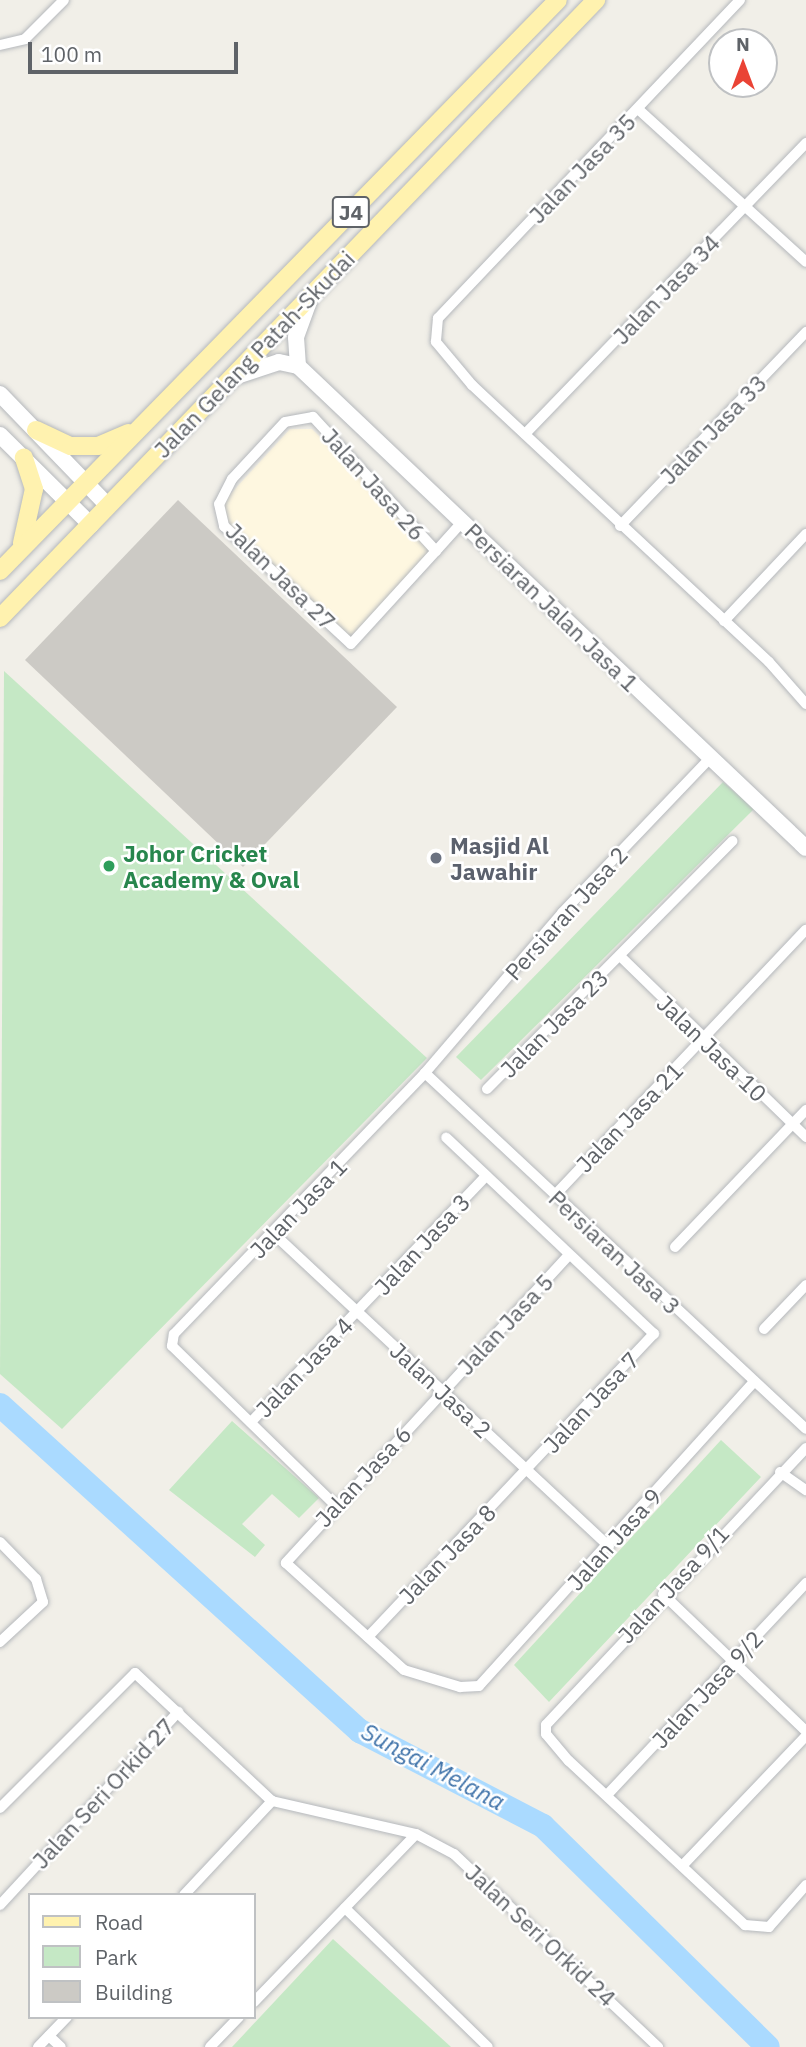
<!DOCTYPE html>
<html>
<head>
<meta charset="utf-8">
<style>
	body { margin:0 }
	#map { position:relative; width:806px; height:2047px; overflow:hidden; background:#f1efe8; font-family:"IBM Plex Sans",sans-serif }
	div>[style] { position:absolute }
	.commercial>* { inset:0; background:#fef7e0 }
	.green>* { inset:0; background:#c5e8c5 }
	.river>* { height:24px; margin:-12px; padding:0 12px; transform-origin:12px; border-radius:12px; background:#aadaff }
	.building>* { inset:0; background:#cccac5 }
	.roads { filter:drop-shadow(0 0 2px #b5b8bc) drop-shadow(0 0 2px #b5b8bc) }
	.street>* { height:10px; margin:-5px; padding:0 5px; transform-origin:5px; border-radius:5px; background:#fff }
	.secondary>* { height:16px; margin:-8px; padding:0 8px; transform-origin:8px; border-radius:8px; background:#fff }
	.primary>* { height:18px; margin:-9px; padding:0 9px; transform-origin:9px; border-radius:9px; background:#fff2af }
	.dots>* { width:19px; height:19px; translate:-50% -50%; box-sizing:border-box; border:4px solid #fff; border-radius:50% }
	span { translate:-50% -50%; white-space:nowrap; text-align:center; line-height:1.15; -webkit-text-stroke:5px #fff; paint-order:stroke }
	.shield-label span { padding:2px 5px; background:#fff; border:2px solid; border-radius:5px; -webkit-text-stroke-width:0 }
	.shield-label { font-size:21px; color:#5f6368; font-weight:700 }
	.street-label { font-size:23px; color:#5f6368 }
	.worship-label { font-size:23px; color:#5b616d; font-weight:700 }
	.left { translate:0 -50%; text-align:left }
	.leisure-label { font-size:23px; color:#27864d; font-weight:700 }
	.water-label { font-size:24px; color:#4174aa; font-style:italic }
	.legend { position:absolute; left:28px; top:1893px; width:228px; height:126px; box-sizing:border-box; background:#fff; border:2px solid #bfc1c3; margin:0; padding:9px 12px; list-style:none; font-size:21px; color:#5f6368 }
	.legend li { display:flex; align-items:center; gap:14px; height:35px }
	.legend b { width:35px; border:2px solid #bfc1c3 }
	.north { position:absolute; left:708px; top:28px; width:70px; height:70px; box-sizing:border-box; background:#fff; border:2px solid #bfc1c3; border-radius:50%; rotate:0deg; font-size:19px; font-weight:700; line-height:28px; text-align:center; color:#5f6368 }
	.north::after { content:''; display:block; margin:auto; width:24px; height:32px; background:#ea4335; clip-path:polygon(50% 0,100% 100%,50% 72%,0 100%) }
	.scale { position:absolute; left:28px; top:42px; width:210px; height:32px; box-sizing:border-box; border:4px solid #5f6368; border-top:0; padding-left:9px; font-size:21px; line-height:24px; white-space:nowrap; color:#5f6368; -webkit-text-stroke:5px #fff; paint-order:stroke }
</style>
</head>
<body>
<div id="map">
	<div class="commercial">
		<i style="clip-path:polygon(290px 429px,312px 429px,427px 542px,430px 555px,356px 635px,349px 637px,227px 522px,224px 501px)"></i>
	</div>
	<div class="green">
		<i style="clip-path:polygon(4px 671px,427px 1058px,62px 1429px,0 1374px)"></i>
		<i style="clip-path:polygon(723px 782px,754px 809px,481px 1080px,456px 1057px)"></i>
		<i style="clip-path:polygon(232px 1421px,319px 1498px,299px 1518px,272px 1494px,242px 1524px,265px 1545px,255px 1557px,169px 1490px)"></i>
		<i style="clip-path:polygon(721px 1440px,761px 1477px,549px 1702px,514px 1665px)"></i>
		<i style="clip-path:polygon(333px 1939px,451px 2047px,232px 2047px)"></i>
	</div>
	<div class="river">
		<i style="left:0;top:1405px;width:486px;rotate:42.2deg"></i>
		<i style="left:360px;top:1731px;width:206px;rotate:27.4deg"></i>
		<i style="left:543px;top:1826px;width:315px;rotate:44.5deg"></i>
	</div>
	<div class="building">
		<i style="clip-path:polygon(178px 500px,397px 707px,243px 867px,25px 660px)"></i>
	</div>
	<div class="roads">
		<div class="street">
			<i style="left:740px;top:0;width:439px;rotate:133.5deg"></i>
			<i style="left:438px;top:318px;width:24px;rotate:95deg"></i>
			<i style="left:436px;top:342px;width:56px;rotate:50.1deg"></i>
			<i style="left:472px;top:385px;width:406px;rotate:43deg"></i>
			<i style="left:769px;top:662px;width:56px;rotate:48.6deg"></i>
			<i style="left:0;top:45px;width:26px;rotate:-13deg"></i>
			<i style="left:25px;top:39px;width:55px;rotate:-45deg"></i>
			<i style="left:638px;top:109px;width:227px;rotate:42.3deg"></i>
			<i style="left:525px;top:434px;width:405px;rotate:-46deg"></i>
			<i style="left:620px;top:526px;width:269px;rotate:-46.2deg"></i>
			<i style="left:436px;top:551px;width:182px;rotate:-132.5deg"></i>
			<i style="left:313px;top:417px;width:28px;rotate:170deg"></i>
			<i style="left:285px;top:422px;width:78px;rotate:132.9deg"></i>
			<i style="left:232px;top:479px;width:28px;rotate:117deg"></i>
			<i style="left:219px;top:504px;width:23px;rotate:77deg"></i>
			<i style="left:224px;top:526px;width:173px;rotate:42.9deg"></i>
			<i style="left:351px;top:644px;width:126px;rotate:-47.6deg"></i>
			<i style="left:436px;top:551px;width:39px;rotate:-48deg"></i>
			<i style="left:724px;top:621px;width:120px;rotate:-46.7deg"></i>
			<i style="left:620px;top:956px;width:260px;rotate:44.2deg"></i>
			<i style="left:425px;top:1073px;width:521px;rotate:43.06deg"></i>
			<i style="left:487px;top:1089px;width:349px;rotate:-45.3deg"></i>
			<i style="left:555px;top:1195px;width:365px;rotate:-46.6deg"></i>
			<i style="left:274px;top:1234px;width:458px;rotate:43deg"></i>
			<i style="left:675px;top:1247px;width:190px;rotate:-46.3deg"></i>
			<i style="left:568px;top:1256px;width:417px;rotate:132.6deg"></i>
			<i style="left:286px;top:1563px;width:159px;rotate:42.2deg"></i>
			<i style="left:404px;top:1670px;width:59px;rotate:16.9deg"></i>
			<i style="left:460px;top:1687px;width:19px;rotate:-3deg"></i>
			<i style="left:479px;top:1686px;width:410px;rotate:-47.9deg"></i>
			<i style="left:764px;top:1329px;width:61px;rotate:-46.3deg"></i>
			<i style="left:251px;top:1422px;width:340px;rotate:-46.3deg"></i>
			<i style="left:806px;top:1448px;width:380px;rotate:133.2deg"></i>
			<i style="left:546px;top:1725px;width:9px;rotate:90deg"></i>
			<i style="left:546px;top:1734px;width:35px;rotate:50deg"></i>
			<i style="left:569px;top:1761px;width:241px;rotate:43deg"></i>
			<i style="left:745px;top:1925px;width:24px;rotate:5deg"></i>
			<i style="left:769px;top:1927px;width:56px;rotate:-48.6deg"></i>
			<i style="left:780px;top:1472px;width:32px;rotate:35deg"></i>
			<i style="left:335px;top:1505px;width:228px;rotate:-135.7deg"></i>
			<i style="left:172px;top:1346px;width:12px;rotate:-81deg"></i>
			<i style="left:174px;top:1334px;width:362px;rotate:-46.1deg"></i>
			<i style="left:425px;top:1073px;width:211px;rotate:-49.4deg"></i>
			<i style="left:562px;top:913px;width:216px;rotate:-46.3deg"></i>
			<i style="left:0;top:1542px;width:52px;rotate:45.8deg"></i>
			<i style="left:36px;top:1579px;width:24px;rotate:73deg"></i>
			<i style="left:43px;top:1602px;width:59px;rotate:137.1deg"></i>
			<i style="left:663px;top:1594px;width:198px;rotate:43.8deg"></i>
			<i style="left:368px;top:1637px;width:417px;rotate:-46.7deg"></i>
			<i style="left:654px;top:1334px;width:286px;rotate:-136.6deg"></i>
			<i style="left:607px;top:1795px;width:291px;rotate:-46.8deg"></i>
			<i style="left:0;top:1808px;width:191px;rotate:-45deg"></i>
			<i style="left:135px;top:1673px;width:187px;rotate:43.1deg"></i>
			<i style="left:272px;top:1801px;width:148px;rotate:12.9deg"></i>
			<i style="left:416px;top:1834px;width:43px;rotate:27.8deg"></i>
			<i style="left:454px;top:1854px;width:281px;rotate:43.4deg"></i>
			<i style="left:683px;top:1865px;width:178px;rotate:-46.4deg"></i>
			<i style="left:184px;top:1895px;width:129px;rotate:-46.9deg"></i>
			<i style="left:0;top:1905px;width:263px;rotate:-47.3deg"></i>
			<i style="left:345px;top:1908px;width:199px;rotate:44.2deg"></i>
			<i style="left:254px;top:2002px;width:233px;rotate:-46deg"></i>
			<i style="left:49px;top:2036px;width:16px;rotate:43deg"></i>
			<i style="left:38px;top:2047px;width:42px;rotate:-46deg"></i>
			<i style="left:210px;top:2047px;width:42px;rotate:-46deg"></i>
		</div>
		<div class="secondary">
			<i style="left:298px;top:366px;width:700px;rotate:43.5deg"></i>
			<i style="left:298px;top:366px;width:29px;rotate:-94deg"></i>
			<i style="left:296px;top:337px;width:38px;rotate:-70deg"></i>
			<i style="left:234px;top:377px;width:47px;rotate:-18.4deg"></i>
			<i style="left:279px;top:362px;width:19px;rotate:12deg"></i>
			<i style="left:0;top:394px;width:156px;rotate:46deg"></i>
			<i style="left:0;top:435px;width:128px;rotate:44.7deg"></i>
		</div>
		<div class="primary">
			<i style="left:36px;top:430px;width:38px;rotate:25deg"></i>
			<i style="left:71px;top:446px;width:27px"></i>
			<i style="left:98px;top:446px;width:33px;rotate:-23deg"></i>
			<i style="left:22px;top:543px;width:55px;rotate:-77.5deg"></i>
			<i style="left:34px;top:489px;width:33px;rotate:-108deg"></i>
			<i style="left:0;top:571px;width:798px;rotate:-45.66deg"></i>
			<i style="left:0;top:618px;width:859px;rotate:-46.04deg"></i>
		</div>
	</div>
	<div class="dots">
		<i style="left:436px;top:858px;background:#6b7280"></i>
		<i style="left:109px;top:866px;background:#2e9e5b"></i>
	</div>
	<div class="shield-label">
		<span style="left:351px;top:212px">J4</span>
	</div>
	<div class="street-label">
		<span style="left:582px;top:168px;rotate:-46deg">Jalan Jasa 35</span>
		<span style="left:666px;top:289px;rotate:-46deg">Jalan Jasa 34</span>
		<span style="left:254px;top:354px;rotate:-46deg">Jalan Gelang Patah-Skudai</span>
		<span style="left:713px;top:429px;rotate:-46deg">Jalan Jasa 33</span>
		<span style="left:374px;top:484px;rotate:48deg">Jalan Jasa 26</span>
		<span style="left:281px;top:576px;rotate:44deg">Jalan Jasa 27</span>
		<span style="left:552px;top:607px;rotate:44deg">Persiaran Jalan Jasa 1</span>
		<span style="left:566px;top:913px;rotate:-48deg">Persiaran Jasa 2</span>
		<span style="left:554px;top:1023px;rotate:-45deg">Jalan Jasa 23</span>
		<span style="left:712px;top:1048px;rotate:44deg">Jalan Jasa 10</span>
		<span style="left:629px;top:1117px;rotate:-46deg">Jalan Jasa 21</span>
		<span style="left:298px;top:1208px;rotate:-46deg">Jalan Jasa 1</span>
		<span style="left:422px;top:1244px;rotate:-47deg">Jalan Jasa 3</span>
		<span style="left:615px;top:1252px;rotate:43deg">Persiaran Jasa 3</span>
		<span style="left:505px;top:1324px;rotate:-47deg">Jalan Jasa 5</span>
		<span style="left:304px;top:1367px;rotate:-46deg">Jalan Jasa 4</span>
		<span style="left:441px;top:1390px;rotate:43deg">Jalan Jasa 2</span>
		<span style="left:591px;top:1402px;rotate:-47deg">Jalan Jasa 7</span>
		<span style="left:363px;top:1476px;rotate:-47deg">Jalan Jasa 6</span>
		<span style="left:614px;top:1539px;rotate:-48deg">Jalan Jasa 9</span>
		<span style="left:447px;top:1554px;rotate:-46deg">Jalan Jasa 8</span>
		<span style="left:673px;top:1584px;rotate:-47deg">Jalan Jasa 9/1</span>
		<span style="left:707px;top:1689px;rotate:-47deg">Jalan Jasa 9/2</span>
		<span style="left:103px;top:1793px;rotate:-47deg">Jalan Seri Orkid 27</span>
		<span style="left:541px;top:1935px;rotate:43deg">Jalan Seri Orkid 24</span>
	</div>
	<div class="worship-label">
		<span class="left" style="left:450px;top:858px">Masjid Al<br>Jawahir</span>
	</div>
	<div class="leisure-label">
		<span class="left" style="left:123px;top:866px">Johor Cricket<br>Academy &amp; Oval</span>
	</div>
	<div class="water-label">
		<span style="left:433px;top:1767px;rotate:28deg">Sungai Melana</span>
	</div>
	<ul class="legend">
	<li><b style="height:9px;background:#fff2af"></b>Road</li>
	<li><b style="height:19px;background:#c5e8c5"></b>Park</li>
	<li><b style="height:19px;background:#cccac5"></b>Building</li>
	</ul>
	<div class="north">N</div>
	<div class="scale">100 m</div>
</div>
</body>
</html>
